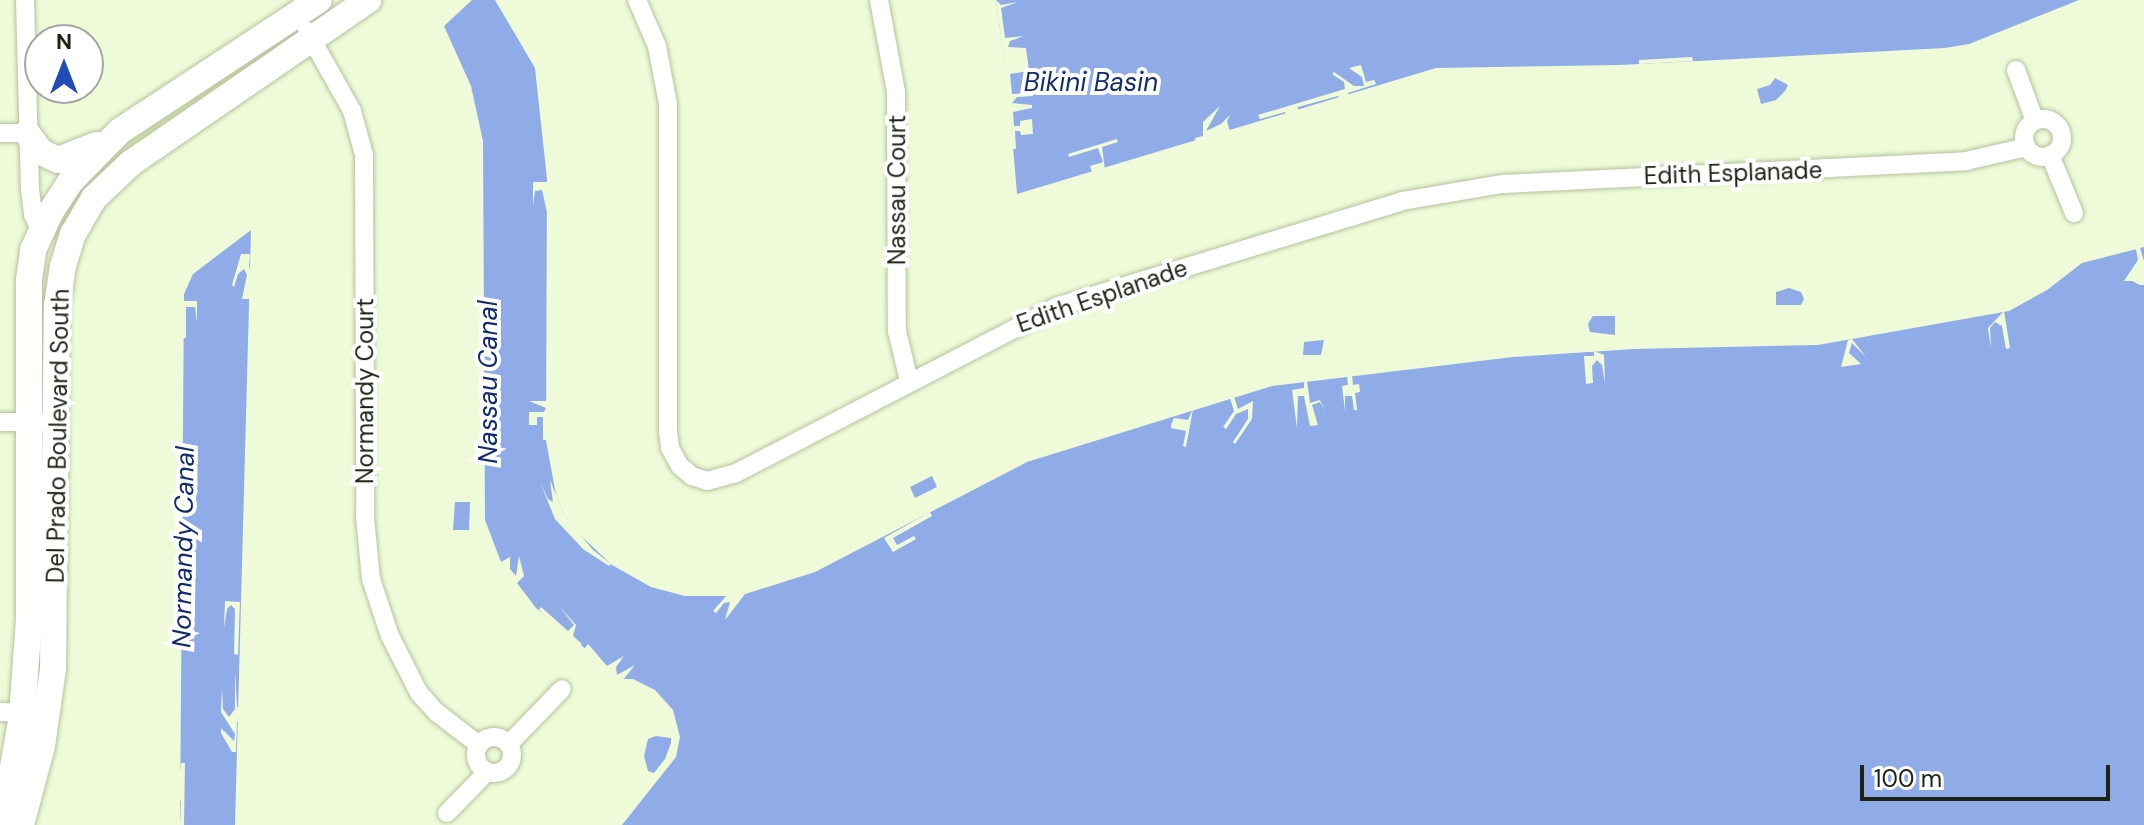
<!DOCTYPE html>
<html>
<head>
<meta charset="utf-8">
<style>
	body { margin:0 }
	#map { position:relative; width:2144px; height:825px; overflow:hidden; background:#effbd8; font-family:"DM Sans",sans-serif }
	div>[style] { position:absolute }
	.green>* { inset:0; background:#daebb3 }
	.water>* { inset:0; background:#8face8 }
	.pier>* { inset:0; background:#effbd8 }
	.roads { filter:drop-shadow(0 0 2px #b6c19f) drop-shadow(0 0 2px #b6c19f) }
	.street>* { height:18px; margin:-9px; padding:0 9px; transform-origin:9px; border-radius:9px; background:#fff }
	.street>.ring { margin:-9px; padding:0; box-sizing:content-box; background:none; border:18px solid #fff; border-radius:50% }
	.secondary>* { height:26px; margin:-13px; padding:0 13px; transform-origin:13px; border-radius:13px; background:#fff }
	span { translate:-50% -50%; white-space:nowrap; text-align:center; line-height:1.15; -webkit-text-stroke:8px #fff; paint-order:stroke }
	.street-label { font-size:24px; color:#1f2316 }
	.water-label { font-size:26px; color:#112b6f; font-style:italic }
	.north { position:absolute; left:24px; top:24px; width:80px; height:80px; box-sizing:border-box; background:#fff; border:2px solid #a5a7a2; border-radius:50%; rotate:0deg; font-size:22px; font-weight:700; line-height:32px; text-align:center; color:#1f2316 }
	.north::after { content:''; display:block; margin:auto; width:28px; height:36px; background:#214bb9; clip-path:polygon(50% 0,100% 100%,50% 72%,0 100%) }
	.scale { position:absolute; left:1860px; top:765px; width:250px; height:36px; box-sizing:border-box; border:4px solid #1f2316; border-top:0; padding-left:10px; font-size:24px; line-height:28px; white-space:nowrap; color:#1f2316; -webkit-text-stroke:6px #fff; paint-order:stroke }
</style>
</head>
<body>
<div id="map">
	<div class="green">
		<i style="clip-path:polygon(283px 39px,285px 44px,140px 148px,56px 248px,53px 234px,63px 203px,108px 151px)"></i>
	</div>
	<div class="water">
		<i style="clip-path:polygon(472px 0,495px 0,535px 68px,547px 179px,546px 440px,556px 495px,564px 515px,577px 532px,612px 565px,651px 587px,685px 596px,739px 596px,815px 572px,1027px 462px,1272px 386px,1513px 357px,1634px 349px,1818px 345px,2009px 311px,2047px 290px,2082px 263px,2144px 247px,2144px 825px,622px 825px,676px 757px,680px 737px,673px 710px,655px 690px,633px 679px,622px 679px,536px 608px,501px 562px,485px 520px,483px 141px,471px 86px,444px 26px)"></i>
		<i style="clip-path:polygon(996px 0,2079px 0,1969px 44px,1945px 48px,1620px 65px,1436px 68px,1017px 194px,1008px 87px)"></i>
		<i style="clip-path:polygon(1775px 78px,1788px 85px,1785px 91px,1776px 100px,1761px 104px,1757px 89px,1770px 85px)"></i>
		<i style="clip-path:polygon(251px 230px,235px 825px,180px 825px,184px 294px,193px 274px)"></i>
		<i style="clip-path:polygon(1789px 288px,1801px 292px,1804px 299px,1801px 305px,1776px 305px,1776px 292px)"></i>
		<i style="clip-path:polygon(1593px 316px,1615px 316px,1615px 335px,1590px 332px,1588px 324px)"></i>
		<i style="clip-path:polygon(1324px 340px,1321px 355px,1303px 355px,1304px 342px)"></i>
		<i style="clip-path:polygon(932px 476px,937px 487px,915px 498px,910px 487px)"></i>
		<i style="clip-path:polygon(455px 502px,470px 502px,469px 530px,453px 530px)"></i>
		<i style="clip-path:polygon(656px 736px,671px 738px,671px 743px,665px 759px,654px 773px,648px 771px,644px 756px,648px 739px)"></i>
	</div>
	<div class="pier">
		<i style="clip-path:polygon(996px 0,1001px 5px,1018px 2px,1001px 8px,1005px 38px,1024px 36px,1010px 41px,1008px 47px,1026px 48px,1029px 71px,1010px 74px,1012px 94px,1032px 93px,1033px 96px,1017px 97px,1012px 103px,1032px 105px,1032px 108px,1013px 112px,1014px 126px,1020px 126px,1020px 121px,1032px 119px,1033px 134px,1021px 135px,1020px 131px,1015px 131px,1016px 149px,1012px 149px,1011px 122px,1007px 122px,1008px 89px)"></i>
		<i style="clip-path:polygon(1692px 57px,1693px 61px,1639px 64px,1639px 60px)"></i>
		<i style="clip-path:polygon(1361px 65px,1366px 82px,1374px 80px,1376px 84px,1348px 93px,1349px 97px,1340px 99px,1338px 96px,1298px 107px,1298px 111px,1286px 115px,1285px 112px,1260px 119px,1258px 115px,1345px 89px,1344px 82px,1332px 74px,1334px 72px,1354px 86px,1364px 86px,1362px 77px,1349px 68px)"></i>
		<i style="clip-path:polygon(1220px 106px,1206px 131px,1221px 124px,1230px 115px,1227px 121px,1230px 132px,1196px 142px,1195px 138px,1203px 136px,1203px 122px)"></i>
		<i style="clip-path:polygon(1117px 139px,1118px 142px,1102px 147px,1105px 170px,1093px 174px,1090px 166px,1103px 162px,1098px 148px,1069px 157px,1068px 154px)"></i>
		<i style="clip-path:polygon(533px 182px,547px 182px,547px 197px,551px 197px,551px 208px,547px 212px,542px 190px,535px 191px,533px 206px)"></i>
		<i style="clip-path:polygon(2139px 244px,2144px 261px,2144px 285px,2140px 285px,2132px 281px,2124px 281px,2138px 260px,2136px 249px,2110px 255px,2109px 251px)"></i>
		<i style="clip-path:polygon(241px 254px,250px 254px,249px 268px,253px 268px,253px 296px,249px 299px,242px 299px,247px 275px,244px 269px,238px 274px,234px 287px,232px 285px)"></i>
		<i style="clip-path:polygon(182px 301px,197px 301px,197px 323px,195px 307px,186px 307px,186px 338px,181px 338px,179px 321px)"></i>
		<i style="clip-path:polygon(2004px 311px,2010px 348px,2006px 349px,2002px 326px,1995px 322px,1990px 328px,1991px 349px,1988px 328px)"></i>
		<i style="clip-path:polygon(1852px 339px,1866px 357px,1852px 343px,1849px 353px,1861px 364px,1841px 367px,1848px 340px)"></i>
		<i style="clip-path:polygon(1594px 351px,1604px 355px,1605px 383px,1602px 365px,1597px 360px,1592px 366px,1593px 383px,1586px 384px,1584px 356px,1594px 356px)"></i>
		<i style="clip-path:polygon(1347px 375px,1352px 375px,1353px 385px,1359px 384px,1360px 392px,1355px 393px,1357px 410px,1354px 410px,1352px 396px,1345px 396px,1345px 411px,1342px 386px,1348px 385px)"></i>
		<i style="clip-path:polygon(1304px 381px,1307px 381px,1310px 403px,1320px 400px,1325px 411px,1320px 402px,1312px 405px,1318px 425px,1310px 426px,1304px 396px,1298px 396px,1297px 428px,1292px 390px,1304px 388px)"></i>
		<i style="clip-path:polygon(1234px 397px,1238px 409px,1253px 401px,1252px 419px,1235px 444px,1233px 442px,1248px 419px,1248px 409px,1236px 414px,1226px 429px,1223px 427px,1234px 411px,1230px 398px)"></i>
		<i style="clip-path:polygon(529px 401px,550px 401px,551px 424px,547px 425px,546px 440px,543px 440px,543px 417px,537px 417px,537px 425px,529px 425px,529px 412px,544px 412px,546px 408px)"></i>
		<i style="clip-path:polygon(1193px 409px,1186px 447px,1183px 446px,1186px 431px,1171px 428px,1171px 425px,1174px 418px,1188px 420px)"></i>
		<i style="clip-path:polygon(495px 411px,496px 435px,488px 435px,488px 452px,481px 451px,485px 412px,487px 428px,492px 431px)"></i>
		<i style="clip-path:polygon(182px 476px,188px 476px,183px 497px,186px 501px,192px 498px,196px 481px,196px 507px,182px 507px,182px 502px,178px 502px)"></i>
		<i style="clip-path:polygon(550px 480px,564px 515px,593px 550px,611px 564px,609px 566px,583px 549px,555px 519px,540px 482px,548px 499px,553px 502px)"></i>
		<i style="clip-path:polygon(930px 512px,932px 516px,893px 538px,897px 545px,914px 536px,916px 539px,893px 552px,884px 538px)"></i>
		<i style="clip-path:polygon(519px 556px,524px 576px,514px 586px,500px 567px,501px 562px,510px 557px,510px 569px,516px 576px)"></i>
		<i style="clip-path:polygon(741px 591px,745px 594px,725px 620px,730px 602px,724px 603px,716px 613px,713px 611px,728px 594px)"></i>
		<i style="clip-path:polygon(225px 601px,240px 602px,238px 655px,234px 654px,235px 609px,231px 605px,227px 609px,224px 628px)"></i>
		<i style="clip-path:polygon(559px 606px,576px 625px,573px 636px,582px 644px,579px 646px,539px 610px,541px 607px,568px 631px,574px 625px)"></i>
		<i style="clip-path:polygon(588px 644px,607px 666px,624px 656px,616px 667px,617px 675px,635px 665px,622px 681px,583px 651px)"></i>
		<i style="clip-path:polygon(235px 671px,237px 707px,241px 707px,241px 721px,237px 721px,236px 752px,232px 752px,221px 733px,221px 728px,234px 741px,235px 734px,221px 712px,222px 687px,223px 709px,229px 717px,235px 709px)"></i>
		<i style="clip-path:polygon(181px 763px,185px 763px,184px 825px,180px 825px,181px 801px,177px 800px)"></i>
	</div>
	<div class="roads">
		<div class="street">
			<i style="left:25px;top:0;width:189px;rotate:88.5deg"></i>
			<i style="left:30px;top:189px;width:26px;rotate:83deg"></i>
			<i style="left:33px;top:215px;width:18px;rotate:63deg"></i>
			<i style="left:637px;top:0;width:50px;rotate:66.5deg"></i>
			<i style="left:657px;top:46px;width:59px;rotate:79.3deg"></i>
			<i style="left:668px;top:104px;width:327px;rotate:90deg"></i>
			<i style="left:668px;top:431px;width:17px;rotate:83deg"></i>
			<i style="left:670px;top:448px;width:21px;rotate:61deg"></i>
			<i style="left:680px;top:466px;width:16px;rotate:40deg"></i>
			<i style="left:692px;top:476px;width:16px;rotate:18deg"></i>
			<i style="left:707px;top:481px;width:30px;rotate:-15deg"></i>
			<i style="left:736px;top:473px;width:360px;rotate:-27.4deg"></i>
			<i style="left:1056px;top:307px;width:362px;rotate:-17deg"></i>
			<i style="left:1402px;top:201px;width:102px;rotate:-9.6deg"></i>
			<i style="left:1503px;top:184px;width:464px;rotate:-2.8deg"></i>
			<i style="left:1966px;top:161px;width:62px;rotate:-13.1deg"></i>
			<i style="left:879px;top:0;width:94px;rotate:79.5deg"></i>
			<i style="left:896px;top:92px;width:239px;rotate:89.8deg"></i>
			<i style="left:897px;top:331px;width:51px;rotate:76.5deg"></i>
			<i style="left:307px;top:31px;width:92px;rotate:60.6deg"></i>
			<i style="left:352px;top:111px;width:46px;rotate:74.7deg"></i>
			<i style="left:364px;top:155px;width:362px;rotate:89.8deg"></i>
			<i style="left:365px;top:517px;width:62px;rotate:84.5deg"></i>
			<i style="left:371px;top:579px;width:60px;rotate:71.6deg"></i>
			<i style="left:390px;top:636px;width:64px;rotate:63deg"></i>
			<i style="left:419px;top:693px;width:25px;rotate:48deg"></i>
			<i style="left:436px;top:712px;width:54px;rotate:37.5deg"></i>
			<i style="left:2016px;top:70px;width:54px;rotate:69.6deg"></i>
			<i class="ring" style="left:2024px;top:119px;width:20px;height:20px"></i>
			<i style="left:0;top:133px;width:27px"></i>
			<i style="left:2050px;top:155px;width:63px;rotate:67.5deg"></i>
			<i style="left:0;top:422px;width:41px"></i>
			<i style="left:0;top:712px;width:33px;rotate:2deg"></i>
			<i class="ring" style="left:476px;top:737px;width:18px;height:18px"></i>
			<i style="left:509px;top:744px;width:76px;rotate:-46.1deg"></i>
			<i style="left:447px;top:813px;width:57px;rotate:-45.7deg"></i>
		</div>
		<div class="secondary">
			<i style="left:27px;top:133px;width:24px;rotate:54deg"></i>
			<i style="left:41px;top:152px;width:19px;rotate:25deg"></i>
			<i style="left:58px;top:160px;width:41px;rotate:-21.5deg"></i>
			<i style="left:3px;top:825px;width:112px;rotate:-80.2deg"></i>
			<i style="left:22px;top:715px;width:95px;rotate:-85.8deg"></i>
			<i style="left:29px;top:620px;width:340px;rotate:-90deg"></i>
			<i style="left:29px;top:280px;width:30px;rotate:-82deg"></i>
			<i style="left:33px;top:250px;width:41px;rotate:-65.3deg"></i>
			<i style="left:50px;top:213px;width:37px;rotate:-57deg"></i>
			<i style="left:70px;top:182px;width:71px;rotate:-45.6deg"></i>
			<i style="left:120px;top:131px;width:238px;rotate:-33.4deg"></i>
			<i style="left:21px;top:825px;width:82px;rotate:-75.1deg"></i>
			<i style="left:42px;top:746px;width:78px;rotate:-81.9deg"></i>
			<i style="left:53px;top:669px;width:363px;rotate:-89.4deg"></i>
			<i style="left:57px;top:306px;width:40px;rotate:-81.5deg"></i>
			<i style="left:63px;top:266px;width:34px;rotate:-73deg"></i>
			<i style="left:73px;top:234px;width:42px;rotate:-59.7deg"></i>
			<i style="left:94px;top:198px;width:51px;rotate:-43.4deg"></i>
			<i style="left:131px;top:163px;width:288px;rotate:-34.5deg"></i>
		</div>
	</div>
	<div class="street-label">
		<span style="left:1733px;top:173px;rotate:-2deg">Edith Esplanade</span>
		<span style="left:897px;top:190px;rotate:-90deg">Nassau Court</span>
		<span style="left:1102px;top:296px;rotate:-19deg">Edith Esplanade</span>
		<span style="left:365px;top:391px;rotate:-90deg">Normandy Court</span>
		<span style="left:58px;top:436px;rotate:-89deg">Del Prado Boulevard South</span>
	</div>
	<div class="water-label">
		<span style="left:1091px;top:83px">Bikini Basin</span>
		<span style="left:489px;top:382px;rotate:-90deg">Nassau Canal</span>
		<span style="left:184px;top:547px;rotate:-89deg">Normandy Canal</span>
	</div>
	<div class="north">N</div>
	<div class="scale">100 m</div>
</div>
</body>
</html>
